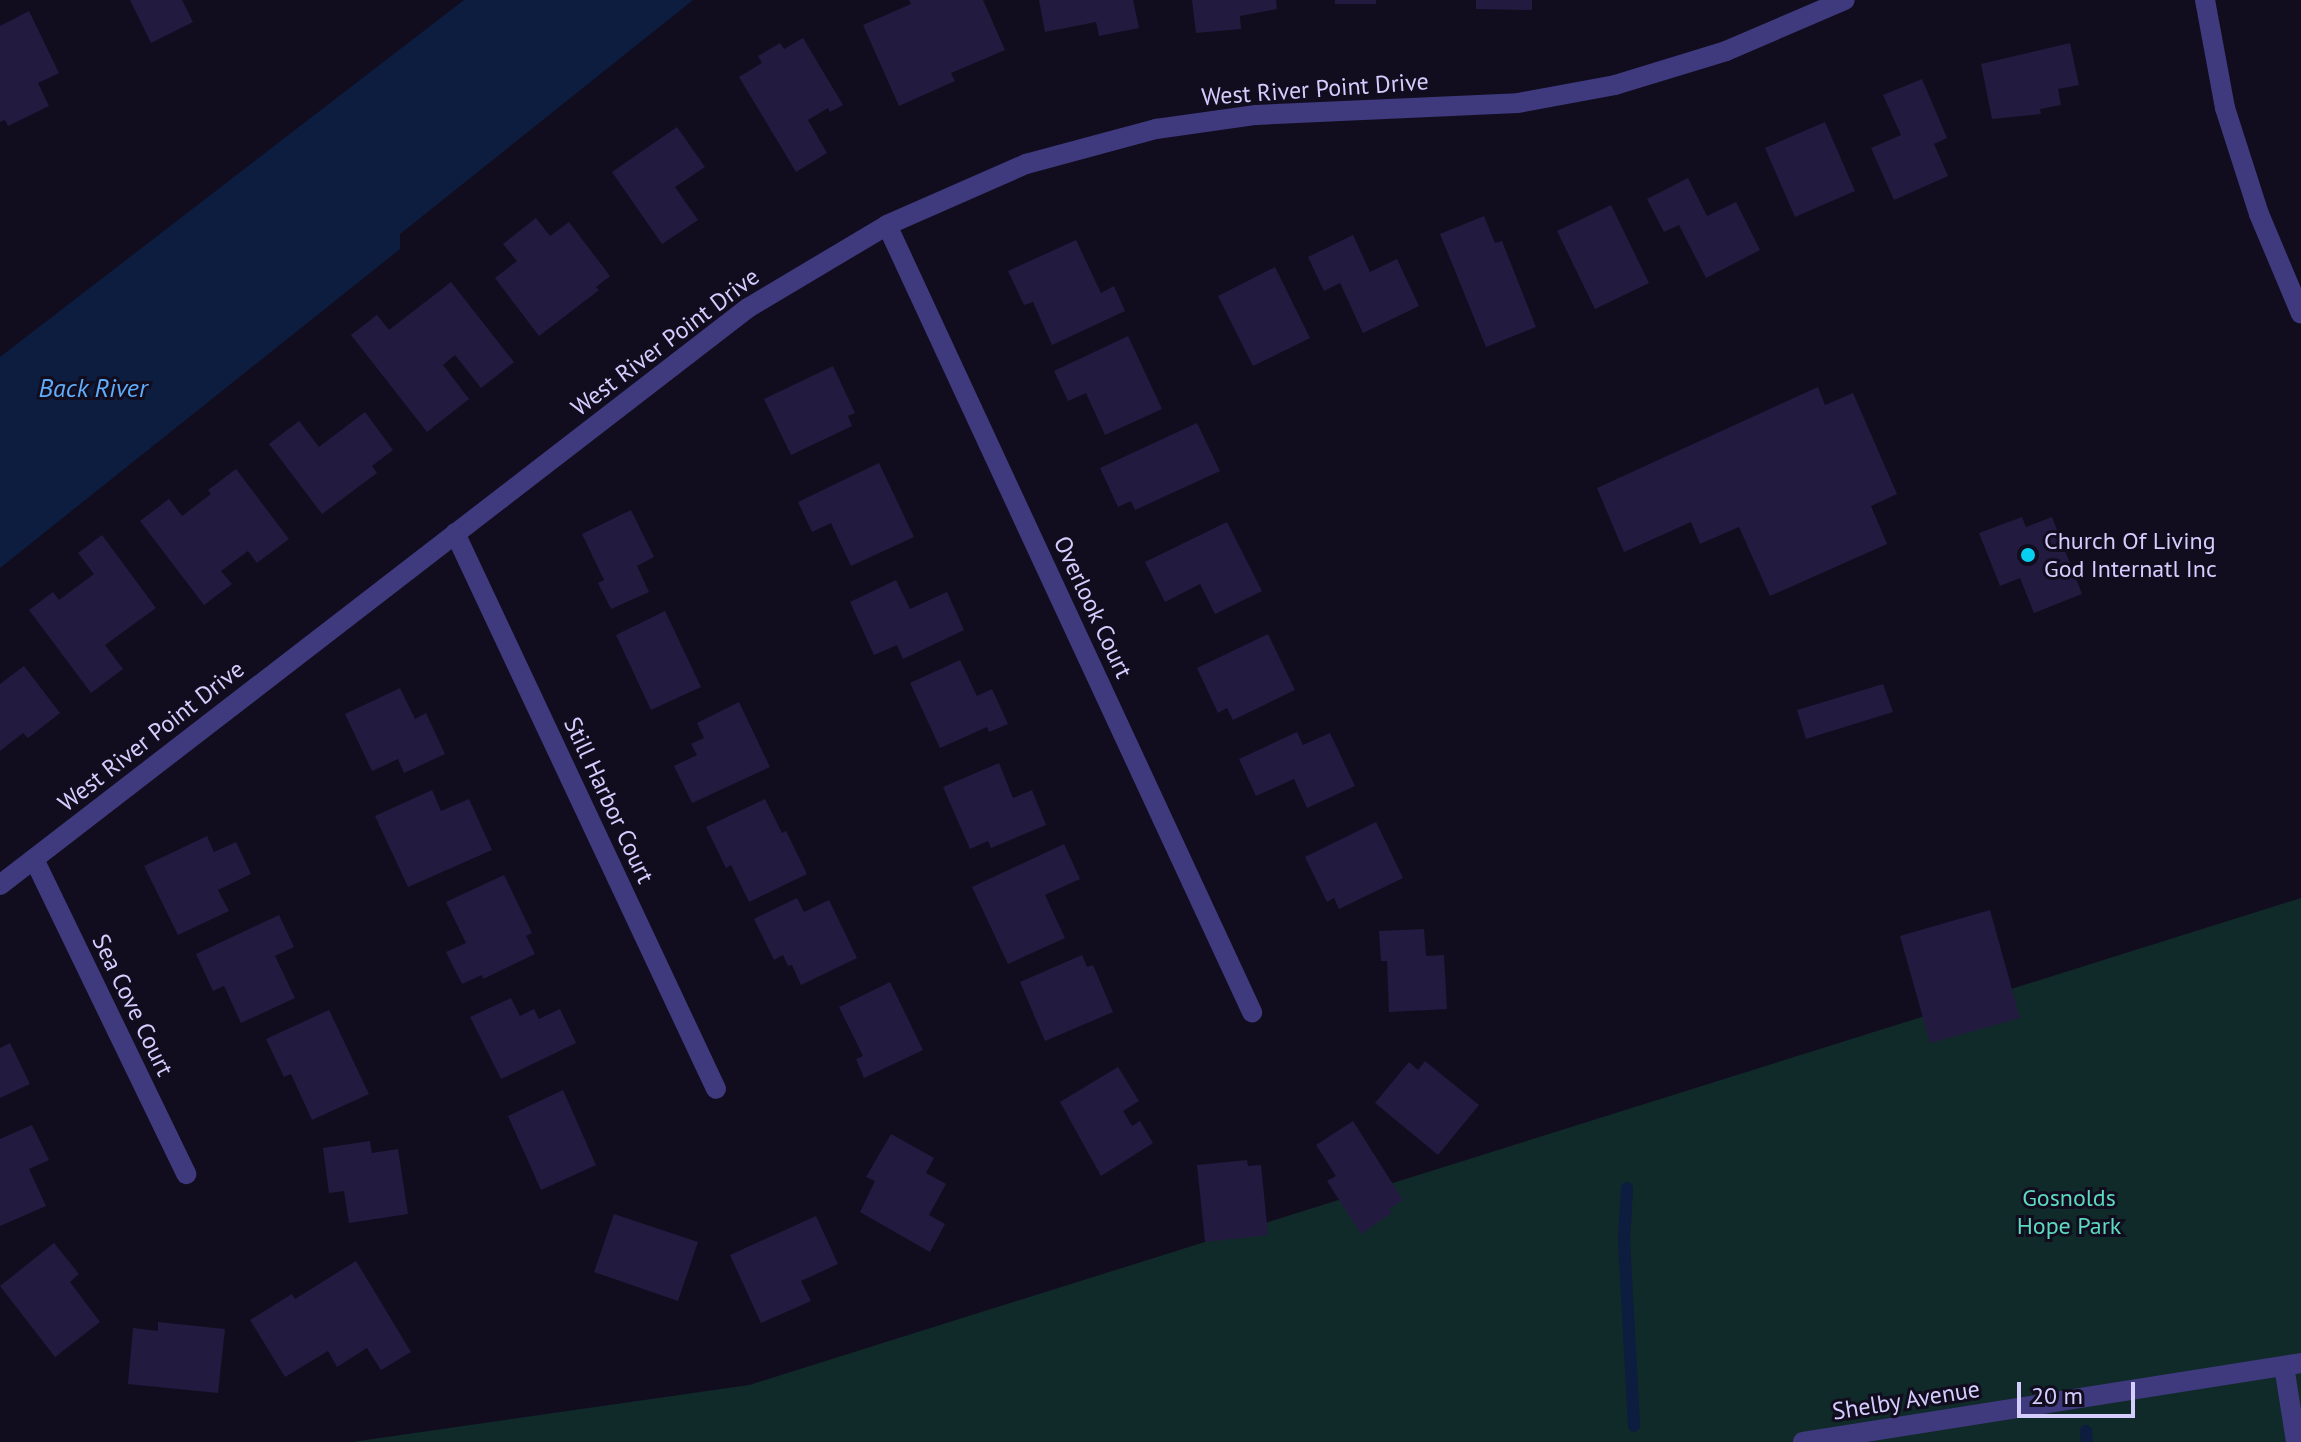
<!DOCTYPE html>
<html>
<head>
<meta charset="utf-8">
<style>
	body { margin:0 }
	#map { position:relative; width:2301px; height:1442px; overflow:hidden; background:#110d1f; font-family:"PT Sans",sans-serif }
	div>[style] { position:absolute }
	.green>* { inset:0; background:#102929 }
	.water>* { inset:0; background:#0c1d3f }
	.stream>* { height:12px; margin:-6px; padding:0 6px; transform-origin:6px; border-radius:6px; background:#0c1d3f }
	.building>* { inset:0; background:#231a3f }
	.minor>* { height:20px; margin:-10px; padding:0 10px; transform-origin:10px; border-radius:10px; background:#3f397d }
	.dots>* { width:22px; height:22px; translate:-50% -50%; box-sizing:border-box; border:4px solid #110d1f; border-radius:50% }
	span { translate:-50% -50%; white-space:nowrap; text-align:center; line-height:1.15; -webkit-text-stroke:6px #110d1f; paint-order:stroke }
	.street-label { font-size:24px; color:#d4cdfd }
	.poi-label { font-size:24px; color:#d4cdfd }
	.left { translate:0 -50%; text-align:left }
	.park-label { font-size:24px; color:#5cdabf }
	.water-label { font-size:26px; color:#5eacfa; font-style:italic }
	.scale { position:absolute; left:2017px; top:1382px; width:118px; height:36px; box-sizing:border-box; border:4px solid #d4cdfd; border-top:0; padding-left:10px; font-size:24px; line-height:28px; white-space:nowrap; color:#d4cdfd; -webkit-text-stroke:6px #110d1f; paint-order:stroke }
</style>
</head>
<body>
<div id="map">
	<div class="green">
		<i style="clip-path:polygon(2301px 898px,2301px 1442px,352px 1442px,749px 1385px)"></i>
	</div>
	<div class="water">
		<i style="clip-path:polygon(464px 0,693px 0,400px 234px,400px 249px,0 568px,0 357px)"></i>
	</div>
	<div class="stream">
		<i style="left:1627px;top:1188px;width:52px;rotate:93.3deg"></i>
		<i style="left:1624px;top:1240px;width:186px;rotate:86.9deg"></i>
		<i style="left:2086px;top:1431px;width:11px;rotate:85deg"></i>
	</div>
	<div class="building">
		<i style="clip-path:polygon(130px 0,182px 0,193px 22px,151px 43px)"></i>
		<i style="clip-path:polygon(909px 0,983px 0,1005px 50px,951px 73px,955px 81px,899px 106px,863px 25px,911px 4px)"></i>
		<i style="clip-path:polygon(1039px 0,1133px 0,1139px 28px,1099px 36px,1096px 22px,1045px 32px)"></i>
		<i style="clip-path:polygon(1192px 0,1276px 0,1277px 9px,1240px 16px,1241px 29px,1196px 33px)"></i>
		<i style="clip-path:polygon(1335px 0,1376px 0,1376px 4px,1335px 4px)"></i>
		<i style="clip-path:polygon(1476px 0,1532px 0,1532px 10px,1476px 9px)"></i>
		<i style="clip-path:polygon(29px 11px,59px 73px,38px 83px,49px 106px,8px 126px,5px 120px,0 122px,0 26px)"></i>
		<i style="clip-path:polygon(803px 38px,843px 105px,830px 112px,828px 108px,808px 120px,827px 153px,796px 172px,739px 77px,762px 63px,758px 56px,780px 43px,784px 49px)"></i>
		<i style="clip-path:polygon(2070px 43px,2079px 85px,2058px 89px,2061px 105px,2040px 109px,2041px 114px,1992px 119px,1981px 64px)"></i>
		<i style="clip-path:polygon(1922px 79px,1947px 138px,1934px 144px,1948px 176px,1894px 200px,1871px 148px,1901px 135px,1883px 95px)"></i>
		<i style="clip-path:polygon(1825px 122px,1855px 191px,1795px 217px,1765px 148px)"></i>
		<i style="clip-path:polygon(677px 127px,705px 167px,675px 187px,698px 220px,662px 244px,612px 172px)"></i>
		<i style="clip-path:polygon(1688px 178px,1707px 216px,1736px 202px,1760px 250px,1706px 278px,1679px 225px,1664px 232px,1647px 199px)"></i>
		<i style="clip-path:polygon(1611px 205px,1649px 283px,1595px 309px,1557px 231px)"></i>
		<i style="clip-path:polygon(1484px 216px,1495px 243px,1502px 241px,1536px 327px,1486px 347px,1440px 234px)"></i>
		<i style="clip-path:polygon(536px 218px,550px 236px,569px 222px,610px 276px,596px 287px,599px 290px,539px 336px,495px 278px,517px 261px,503px 244px)"></i>
		<i style="clip-path:polygon(1353px 235px,1370px 272px,1397px 259px,1419px 306px,1363px 333px,1340px 283px,1324px 291px,1308px 257px)"></i>
		<i style="clip-path:polygon(1076px 240px,1101px 293px,1114px 286px,1125px 311px,1052px 345px,1033px 302px,1024px 305px,1008px 271px)"></i>
		<i style="clip-path:polygon(1275px 267px,1310px 338px,1253px 366px,1218px 296px)"></i>
		<i style="clip-path:polygon(451px 282px,514px 362px,481px 388px,455px 355px,443px 365px,469px 399px,427px 432px,351px 335px,377px 315px,389px 330px)"></i>
		<i style="clip-path:polygon(1128px 336px,1162px 409px,1105px 435px,1086px 393px,1068px 401px,1054px 371px)"></i>
		<i style="clip-path:polygon(833px 366px,855px 413px,848px 416px,852px 426px,791px 455px,764px 399px)"></i>
		<i style="clip-path:polygon(1818px 387px,1825px 405px,1853px 393px,1897px 494px,1871px 506px,1887px 544px,1770px 596px,1739px 527px,1700px 544px,1691px 522px,1624px 552px,1597px 488px)"></i>
		<i style="clip-path:polygon(365px 412px,393px 450px,372px 466px,377px 473px,322px 514px,269px 444px,299px 421px,319px 447px)"></i>
		<i style="clip-path:polygon(1197px 423px,1220px 471px,1135px 510px,1131px 501px,1118px 507px,1100px 468px)"></i>
		<i style="clip-path:polygon(879px 463px,914px 537px,851px 566px,831px 523px,812px 532px,798px 502px)"></i>
		<i style="clip-path:polygon(236px 469px,289px 539px,257px 563px,248px 551px,221px 571px,232px 584px,204px 605px,140px 521px,169px 499px,182px 516px,211px 494px,208px 490px)"></i>
		<i style="clip-path:polygon(631px 510px,654px 557px,637px 566px,649px 592px,611px 609px,598px 583px,604px 580px,582px 534px)"></i>
		<i style="clip-path:polygon(2022px 517px,2026px 527px,2052px 517px,2082px 594px,2034px 613px,2020px 578px,2000px 586px,1979px 533px)"></i>
		<i style="clip-path:polygon(1227px 522px,1262px 591px,1215px 614px,1200px 584px,1165px 602px,1145px 562px)"></i>
		<i style="clip-path:polygon(102px 535px,156px 608px,105px 645px,123px 669px,91px 693px,29px 610px,53px 592px,59px 600px,94px 574px,78px 553px)"></i>
		<i style="clip-path:polygon(896px 580px,910px 609px,947px 592px,964px 630px,903px 659px,897px 645px,874px 655px,850px 602px)"></i>
		<i style="clip-path:polygon(665px 611px,701px 687px,651px 710px,616px 635px)"></i>
		<i style="clip-path:polygon(1268px 634px,1295px 690px,1233px 720px,1227px 708px,1218px 713px,1197px 668px)"></i>
		<i style="clip-path:polygon(960px 660px,977px 696px,992px 689px,1008px 724px,989px 732px,987px 727px,940px 748px,910px 683px)"></i>
		<i style="clip-path:polygon(24px 666px,60px 713px,28px 738px,23px 733px,0 751px,0 684px)"></i>
		<i style="clip-path:polygon(1883px 684px,1893px 712px,1806px 739px,1797px 710px)"></i>
		<i style="clip-path:polygon(400px 688px,415px 719px,426px 713px,445px 754px,404px 773px,398px 759px,372px 771px,345px 714px)"></i>
		<i style="clip-path:polygon(739px 702px,770px 767px,692px 803px,674px 766px,697px 755px,691px 744px,704px 738px,697px 723px)"></i>
		<i style="clip-path:polygon(1297px 732px,1303px 745px,1330px 733px,1355px 786px,1307px 808px,1294px 779px,1256px 796px,1239px 759px)"></i>
		<i style="clip-path:polygon(999px 763px,1013px 798px,1032px 790px,1046px 825px,991px 848px,988px 841px,970px 849px,943px 787px)"></i>
		<i style="clip-path:polygon(432px 790px,441px 811px,469px 799px,492px 850px,408px 887px,375px 816px)"></i>
		<i style="clip-path:polygon(765px 799px,782px 833px,786px 831px,807px 874px,749px 902px,731px 865px,726px 868px,706px 827px)"></i>
		<i style="clip-path:polygon(1376px 822px,1403px 878px,1339px 909px,1334px 898px,1327px 902px,1305px 857px)"></i>
		<i style="clip-path:polygon(207px 836px,214px 852px,236px 842px,251px 874px,218px 890px,229px 911px,178px 935px,144px 866px)"></i>
		<i style="clip-path:polygon(1064px 844px,1080px 879px,1045px 895px,1065px 938px,1008px 964px,972px 887px)"></i>
		<i style="clip-path:polygon(504px 875px,532px 933px,526px 936px,535px 954px,483px 979px,482px 975px,462px 984px,446px 952px,466px 943px,446px 902px)"></i>
		<i style="clip-path:polygon(797px 898px,804px 912px,829px 900px,857px 958px,801px 985px,792px 965px,788px 966px,783px 955px,774px 960px,754px 919px)"></i>
		<i style="clip-path:polygon(1990px 910px,2020px 1018px,1930px 1043px,1900px 936px)"></i>
		<i style="clip-path:polygon(279px 915px,294px 947px,275px 956px,295px 998px,241px 1023px,224px 986px,213px 991px,196px 954px)"></i>
		<i style="clip-path:polygon(1424px 929px,1426px 956px,1444px 955px,1447px 1009px,1389px 1012px,1387px 961px,1381px 961px,1379px 931px)"></i>
		<i style="clip-path:polygon(1082px 955px,1087px 967px,1093px 965px,1113px 1012px,1045px 1041px,1020px 982px)"></i>
		<i style="clip-path:polygon(890px 982px,923px 1050px,864px 1078px,856px 1059px,863px 1056px,839px 1007px)"></i>
		<i style="clip-path:polygon(511px 998px,520px 1016px,534px 1009px,539px 1019px,560px 1009px,576px 1043px,501px 1079px,470px 1017px)"></i>
		<i style="clip-path:polygon(329px 1010px,369px 1094px,312px 1120px,291px 1074px,284px 1077px,266px 1039px)"></i>
		<i style="clip-path:polygon(10px 1043px,30px 1084px,0 1098px,0 1048px)"></i>
		<i style="clip-path:polygon(1425px 1061px,1479px 1105px,1438px 1155px,1375px 1103px,1409px 1062px,1418px 1070px)"></i>
		<i style="clip-path:polygon(1118px 1067px,1139px 1101px,1123px 1111px,1132px 1126px,1140px 1121px,1153px 1143px,1101px 1176px,1060px 1102px)"></i>
		<i style="clip-path:polygon(563px 1090px,596px 1165px,541px 1190px,508px 1116px)"></i>
		<i style="clip-path:polygon(1353px 1121px,1403px 1200px,1389px 1209px,1392px 1213px,1361px 1234px,1327px 1181px,1336px 1176px,1316px 1145px)"></i>
		<i style="clip-path:polygon(32px 1125px,49px 1160px,29px 1169px,46px 1206px,0 1226px,0 1139px)"></i>
		<i style="clip-path:polygon(891px 1134px,934px 1158px,926px 1173px,946px 1184px,929px 1215px,945px 1224px,930px 1252px,860px 1212px,875px 1181px,866px 1177px)"></i>
		<i style="clip-path:polygon(370px 1141px,372px 1153px,398px 1149px,408px 1214px,349px 1223px,344px 1191px,329px 1193px,323px 1148px)"></i>
		<i style="clip-path:polygon(1247px 1160px,1248px 1166px,1261px 1165px,1268px 1235px,1205px 1242px,1197px 1165px)"></i>
		<i style="clip-path:polygon(614px 1214px,698px 1242px,678px 1301px,594px 1272px)"></i>
		<i style="clip-path:polygon(816px 1216px,838px 1264px,801px 1281px,811px 1301px,761px 1323px,730px 1255px)"></i>
		<i style="clip-path:polygon(54px 1243px,79px 1274px,70px 1282px,100px 1322px,55px 1357px,0 1286px)"></i>
		<i style="clip-path:polygon(356px 1261px,411px 1352px,381px 1370px,367px 1348px,337px 1367px,328px 1351px,285px 1377px,250px 1320px,292px 1294px,295px 1299px)"></i>
		<i style="clip-path:polygon(158px 1322px,225px 1329px,218px 1393px,128px 1384px,133px 1328px,158px 1331px)"></i>
	</div>
	<div class="minor">
		<i style="left:2205px;top:0;width:110px;rotate:79.5deg"></i>
		<i style="left:2225px;top:108px;width:111px;rotate:72.2deg"></i>
		<i style="left:2259px;top:214px;width:108px;rotate:67.2deg"></i>
		<i style="left:887px;top:225px;width:868px;rotate:65.12deg"></i>
		<i style="left:455px;top:533px;width:614px;rotate:64.85deg"></i>
		<i style="left:34px;top:859px;width:350px;rotate:64.2deg"></i>
		<i style="left:0;top:885px;width:945px;rotate:-37.65deg"></i>
		<i style="left:748px;top:308px;width:162px;rotate:-30.8deg"></i>
		<i style="left:887px;top:225px;width:152px;rotate:-23.7deg"></i>
		<i style="left:1026px;top:164px;width:135px;rotate:-15.1deg"></i>
		<i style="left:1156px;top:129px;width:101px;rotate:-8deg"></i>
		<i style="left:1256px;top:115px;width:262px;rotate:-2.6deg"></i>
		<i style="left:1518px;top:103px;width:99px;rotate:-10.5deg"></i>
		<i style="left:1615px;top:85px;width:116px;rotate:-17deg"></i>
		<i style="left:1726px;top:51px;width:129px;rotate:-23.2deg"></i>
		<i style="left:2284px;top:1366px;width:77px;rotate:81deg"></i>
		<i style="left:1803px;top:1442px;width:504px;rotate:-9.01deg"></i>
	</div>
	<div class="dots">
		<i style="left:2028px;top:555px;background:#07cfef"></i>
	</div>
	<div class="street-label">
		<span style="left:1315px;top:89px;rotate:-4deg">West River Point Drive</span>
		<span style="left:665px;top:342px;rotate:-37deg">West River Point Drive</span>
		<span style="left:1093px;top:607px;rotate:65deg">Overlook Court</span>
		<span style="left:151px;top:736px;rotate:-38deg">West River Point Drive</span>
		<span style="left:609px;top:800px;rotate:65deg">Still Harbor Court</span>
		<span style="left:133px;top:1005px;rotate:64deg">Sea Cove Court</span>
		<span style="left:1906px;top:1400px;rotate:-9deg">Shelby Avenue</span>
	</div>
	<div class="poi-label">
		<span class="left" style="left:2044px;top:555px">Church Of Living<br>God Internatl Inc</span>
	</div>
	<div class="park-label">
		<span style="left:2069px;top:1212px">Gosnolds<br>Hope Park</span>
	</div>
	<div class="water-label">
		<span style="left:93px;top:388px">Back River</span>
	</div>
	<div class="scale">20 m</div>
</div>
</body>
</html>
